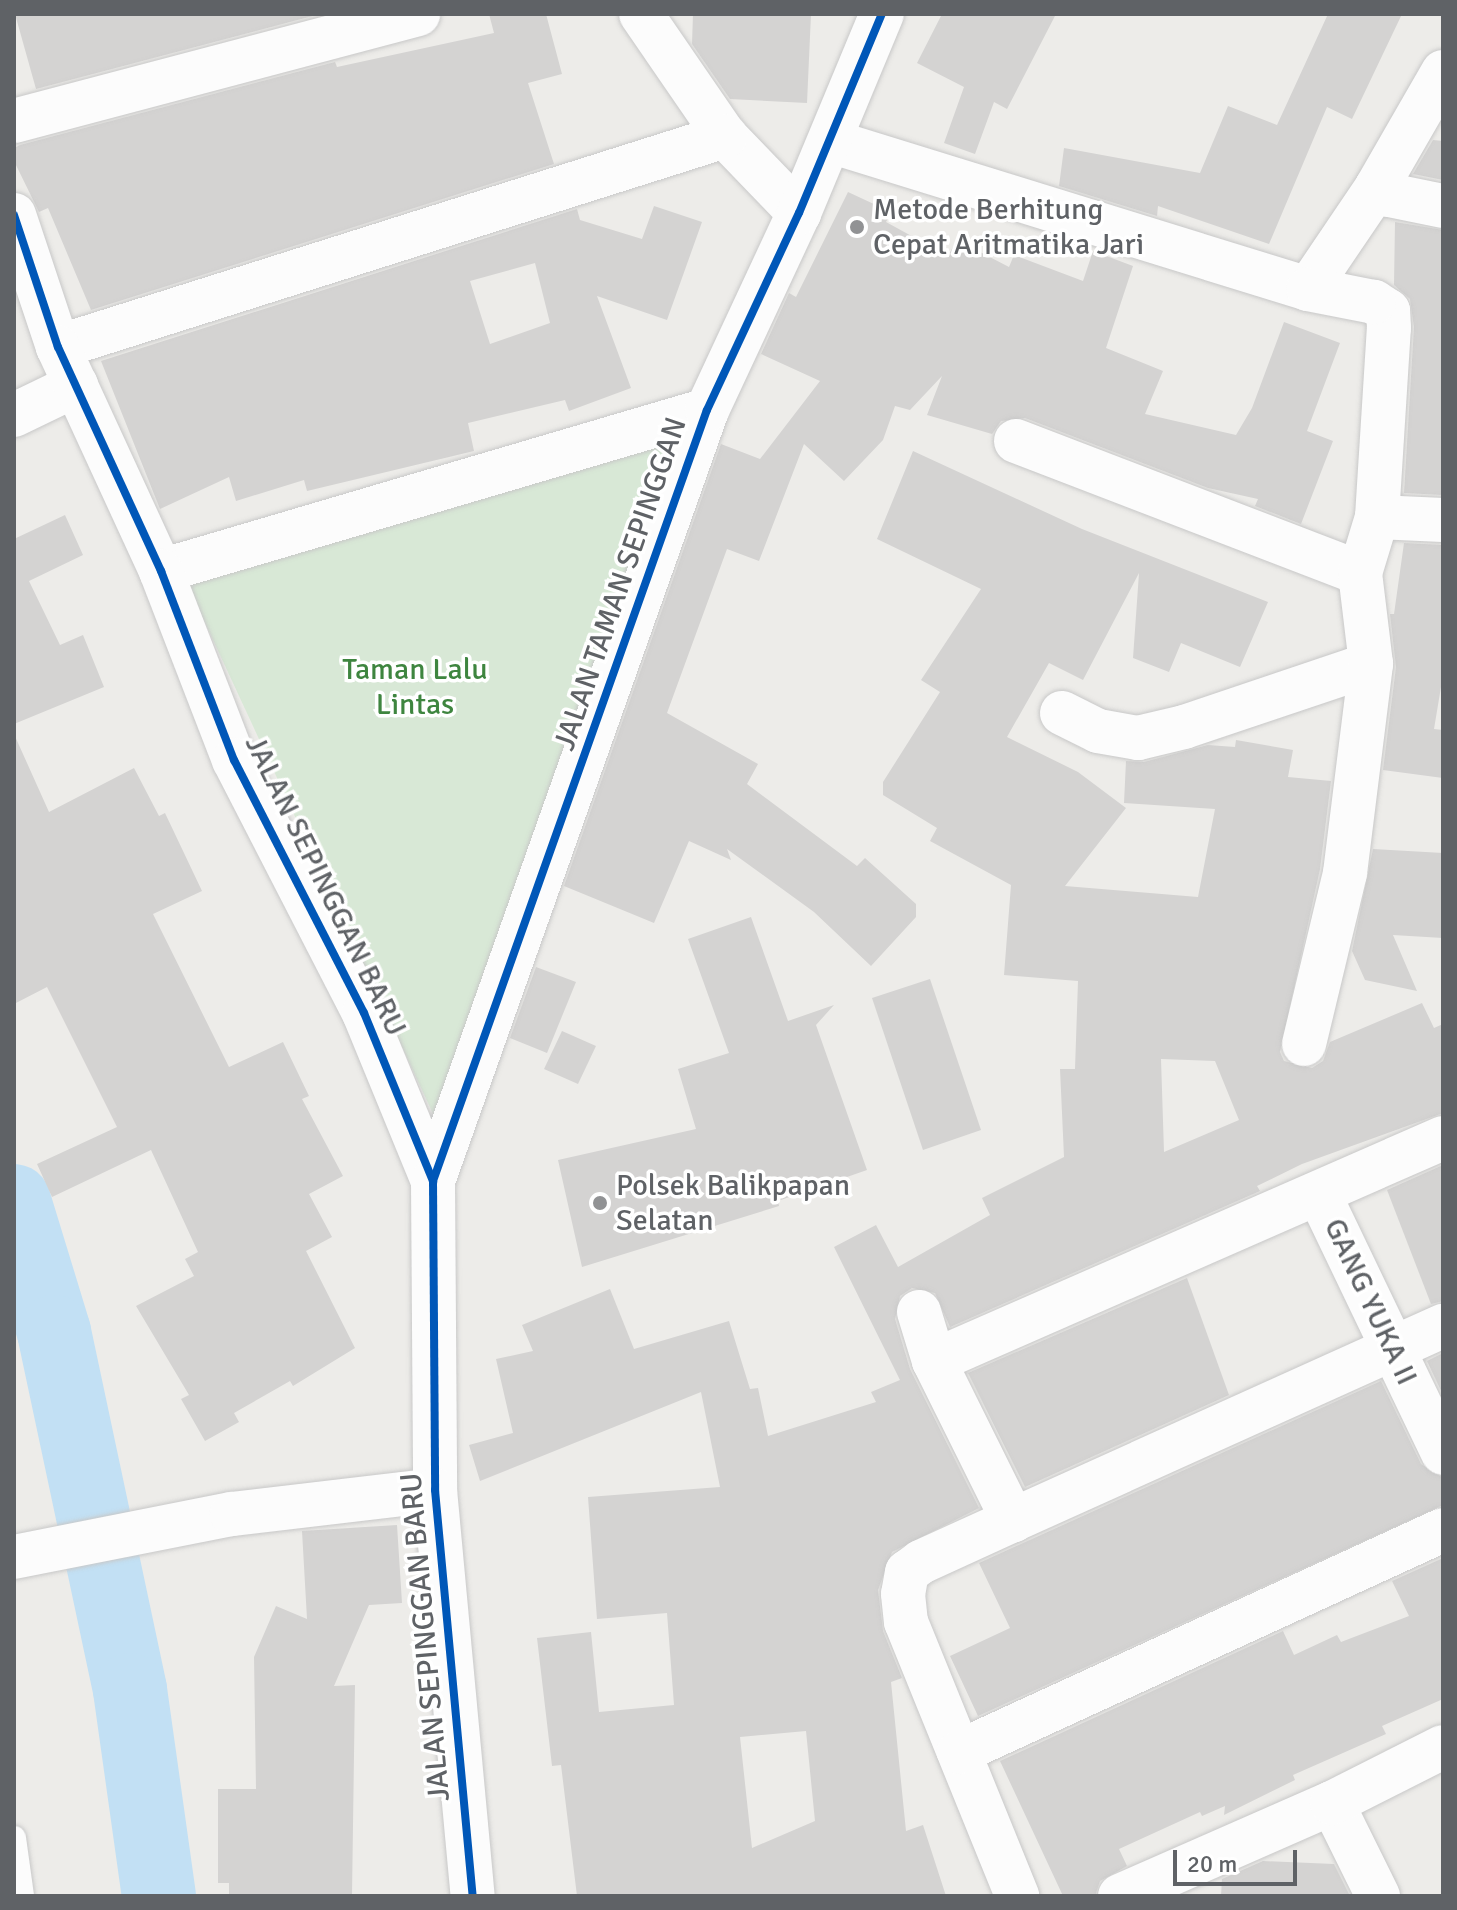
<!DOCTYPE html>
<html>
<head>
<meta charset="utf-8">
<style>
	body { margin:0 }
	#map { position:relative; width:1457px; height:1910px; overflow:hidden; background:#edece9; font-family:Signika,sans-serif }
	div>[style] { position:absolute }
	.green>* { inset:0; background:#d8e8d6 }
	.river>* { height:74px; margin:-37px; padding:0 37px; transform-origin:37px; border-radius:37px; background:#c2e0f4 }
	.building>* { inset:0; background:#d4d3d2 }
	.roads { filter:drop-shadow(0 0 2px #c8c8c8) drop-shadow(0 0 2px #c8c8c8) }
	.service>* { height:24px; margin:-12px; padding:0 12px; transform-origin:12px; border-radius:12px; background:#fcfcfc }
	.minor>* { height:44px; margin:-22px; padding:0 22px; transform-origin:22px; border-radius:22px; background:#fcfcfc }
	.tertiary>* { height:44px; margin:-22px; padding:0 22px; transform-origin:22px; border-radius:22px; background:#fcfcfc }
	.cycleway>* { height:8px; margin:-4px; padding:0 4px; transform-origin:4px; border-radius:4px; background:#0057b8 }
	.dots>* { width:22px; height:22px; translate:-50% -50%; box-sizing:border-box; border:4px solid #fff; border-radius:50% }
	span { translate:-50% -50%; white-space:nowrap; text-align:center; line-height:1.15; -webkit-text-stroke:7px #fff; paint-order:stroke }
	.poi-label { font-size:30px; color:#5f6266 }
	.left { translate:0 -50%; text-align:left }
	.street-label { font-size:30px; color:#5f6266 }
	.park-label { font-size:30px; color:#3e853f }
	.frame { position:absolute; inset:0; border:16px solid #5f6266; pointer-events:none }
	.scale { position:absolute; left:1173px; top:1850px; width:124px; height:36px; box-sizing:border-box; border:4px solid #5f6266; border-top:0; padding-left:10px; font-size:24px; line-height:28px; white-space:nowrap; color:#5f6266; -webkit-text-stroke:6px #fff; paint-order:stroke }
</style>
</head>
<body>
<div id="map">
	<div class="green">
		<i style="clip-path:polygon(672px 443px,435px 1118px,187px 584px)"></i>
	</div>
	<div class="river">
		<i style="left:14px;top:1201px;width:137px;rotate:73deg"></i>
		<i style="left:54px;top:1332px;width:366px;rotate:78deg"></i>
		<i style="left:130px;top:1690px;width:208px;rotate:82deg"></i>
	</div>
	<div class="building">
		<i style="clip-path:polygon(15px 14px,320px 14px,36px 89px)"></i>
		<i style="clip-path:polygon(489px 14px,546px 14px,562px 74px,528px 83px,554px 164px,91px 310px,48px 208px,39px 212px,14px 161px,14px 148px,20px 145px,335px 62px,337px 67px,494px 33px)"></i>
		<i style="clip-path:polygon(693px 14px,811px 14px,807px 103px,730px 99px,692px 44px)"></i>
		<i style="clip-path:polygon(942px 14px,1056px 14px,1007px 109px,994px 102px,975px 154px,944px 143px,964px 87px,917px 63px)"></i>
		<i style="clip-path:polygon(1328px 14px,1402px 14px,1352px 119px,1327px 107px,1269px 244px,1158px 206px,1157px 216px,1059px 186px,1064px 148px,1200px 173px,1228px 106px,1277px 125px)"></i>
		<i style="clip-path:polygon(1433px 140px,1443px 141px,1443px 180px,1413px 174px)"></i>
		<i style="clip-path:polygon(848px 192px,891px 212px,886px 222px,948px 256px,957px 240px,1009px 267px,1014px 255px,1083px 281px,1093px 251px,1133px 266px,1106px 348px,1163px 371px,1145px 414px,1236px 435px,1252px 408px,1284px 322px,1340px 343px,1307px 431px,1333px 441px,1301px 524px,1255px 506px,1258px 499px,1208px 488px,1025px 418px,1001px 421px,992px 434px,927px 415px,942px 376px,910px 410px,895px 406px,883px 440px,844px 481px,804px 444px,759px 561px,727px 549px,667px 713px,758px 764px,747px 784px,857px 866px,865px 858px,916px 904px,916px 917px,871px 966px,814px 912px,727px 849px,731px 860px,689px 841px,654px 923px,564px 886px,721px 444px,760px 459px,820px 381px,761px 354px,789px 293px,796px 297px)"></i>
		<i style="clip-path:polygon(evenodd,654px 206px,702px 222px,667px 320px,597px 296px,631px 388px,569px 411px,565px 400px,468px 423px,474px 451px,307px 491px,304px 480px,236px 501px,229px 477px,160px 509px,101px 361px,577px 209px,580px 220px,642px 239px,654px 206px,535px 263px,550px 323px,490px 344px,470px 281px,535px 263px)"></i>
		<i style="clip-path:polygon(1395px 222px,1443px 230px,1443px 495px,1404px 493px,1414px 327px,1410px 299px,1394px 285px)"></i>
		<i style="clip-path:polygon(evenodd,913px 451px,1082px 529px,1268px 602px,1240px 667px,1181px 643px,1169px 672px,1133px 658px,1139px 573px,1083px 680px,1049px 663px,1007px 737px,1078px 772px,1126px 808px,1065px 886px,1198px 897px,1215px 809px,1124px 803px,1126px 761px,1144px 762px,1208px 745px,1235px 747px,1236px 740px,1293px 750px,1288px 777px,1331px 781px,1320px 869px,1280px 1052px,1284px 1061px,1312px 1068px,1323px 1061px,1330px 1042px,1422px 1003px,1434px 1028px,1443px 1024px,1443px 1113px,1302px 1164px,1257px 1186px,1260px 1191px,950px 1327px,935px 1293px,912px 1288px,900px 1296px,895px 1319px,910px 1369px,979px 1508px,892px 1552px,878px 1590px,883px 1631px,902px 1678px,891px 1682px,906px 1831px,923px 1825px,946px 1896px,577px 1896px,561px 1765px,552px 1766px,537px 1638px,591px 1632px,599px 1712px,674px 1705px,667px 1613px,597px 1619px,588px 1497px,720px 1487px,701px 1392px,480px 1481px,469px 1445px,513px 1433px,496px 1359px,533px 1351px,522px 1325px,610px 1289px,634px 1349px,729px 1321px,750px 1389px,758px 1388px,768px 1436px,876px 1402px,871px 1392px,900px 1380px,834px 1247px,876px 1225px,898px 1267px,990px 1215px,982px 1198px,1064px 1157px,1060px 1069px,1075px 1069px,1078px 981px,1004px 975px,1011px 885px,930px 841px,937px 828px,883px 795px,883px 782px,940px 692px,921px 680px,981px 589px,877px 539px,913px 451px,1161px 1059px,1215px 1061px,1239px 1120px,1164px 1152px,1161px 1059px,913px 451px,806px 1731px,815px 1821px,752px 1848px,740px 1737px,806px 1731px)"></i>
		<i style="clip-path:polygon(65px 515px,83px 555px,29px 581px,60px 645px,83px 635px,104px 687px,14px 724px,14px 539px)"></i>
		<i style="clip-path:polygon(1404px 543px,1443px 545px,1443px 675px,1434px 729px,1443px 730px,1443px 778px,1383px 770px,1396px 667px,1390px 614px,1394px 614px)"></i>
		<i style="clip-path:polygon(14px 734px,49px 812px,134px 768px,159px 816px,165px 813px,202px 891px,153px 914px,229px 1067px,283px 1042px,309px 1096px,302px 1099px,343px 1176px,309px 1194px,332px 1237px,306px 1251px,355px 1348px,293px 1386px,290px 1381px,234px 1413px,239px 1422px,205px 1441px,181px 1399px,189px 1395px,136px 1306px,194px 1276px,185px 1259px,198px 1252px,151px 1150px,52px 1197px,37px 1164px,117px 1127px,47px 987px,14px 1004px)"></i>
		<i style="clip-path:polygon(1373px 849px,1443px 853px,1443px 938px,1393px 935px,1417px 991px,1365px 980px,1352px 951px)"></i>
		<i style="clip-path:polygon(751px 917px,788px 1021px,834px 1005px,816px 1025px,867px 1170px,778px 1201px,779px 1206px,582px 1267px,558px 1160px,696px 1129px,678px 1069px,729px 1053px,688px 939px)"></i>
		<i style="clip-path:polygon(536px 967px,576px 982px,547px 1053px,510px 1038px)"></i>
		<i style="clip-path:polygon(930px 979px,981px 1130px,923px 1150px,872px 998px)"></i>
		<i style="clip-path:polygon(562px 1031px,596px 1046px,578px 1084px,544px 1069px)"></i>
		<i style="clip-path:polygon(1443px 1165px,1443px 1301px,1431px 1304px,1387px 1190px)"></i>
		<i style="clip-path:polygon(1187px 1278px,1229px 1395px,1025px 1487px,968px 1373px)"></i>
		<i style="clip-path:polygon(1443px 1353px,1443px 1395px,1427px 1361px)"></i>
		<i style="clip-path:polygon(1381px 1381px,1421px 1464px,1443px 1478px,1443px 1505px,978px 1716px,950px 1656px,1010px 1628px,979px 1563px)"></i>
		<i style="clip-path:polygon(397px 1525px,402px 1603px,369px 1605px,334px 1686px,355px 1685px,352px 1896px,229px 1896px,229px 1883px,218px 1883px,218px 1789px,256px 1789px,254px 1657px,276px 1606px,307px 1619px,302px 1531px)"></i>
		<i style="clip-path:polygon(1443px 1558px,1443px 1699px,1382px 1726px,1386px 1734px,1293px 1775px,1295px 1780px,1224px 1815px,1225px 1806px,1202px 1816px,1200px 1812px,1119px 1849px,1127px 1866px,1100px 1881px,1095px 1896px,1063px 1896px,1000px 1761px,1283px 1631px,1294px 1655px,1337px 1635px,1341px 1642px,1409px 1616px,1392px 1581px)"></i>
		<i style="clip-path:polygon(1263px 1861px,1334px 1864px,1350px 1896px,1221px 1896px,1222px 1879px)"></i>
	</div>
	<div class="roads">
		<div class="service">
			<i style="left:14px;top:1838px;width:59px;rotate:82.1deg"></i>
		</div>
		<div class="minor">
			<i style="left:641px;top:14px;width:148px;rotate:55.5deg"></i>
			<i style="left:725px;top:136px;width:107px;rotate:46.1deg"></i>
			<i style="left:1443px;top:72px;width:133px;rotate:119.9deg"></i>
			<i style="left:1377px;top:187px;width:14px;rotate:34deg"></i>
			<i style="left:1389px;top:195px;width:55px;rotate:11.5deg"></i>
			<i style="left:14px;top:121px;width:418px;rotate:-14.8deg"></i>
			<i style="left:830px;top:141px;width:500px;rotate:17.2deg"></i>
			<i style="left:1308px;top:289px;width:123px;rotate:-55.9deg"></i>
			<i style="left:58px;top:347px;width:700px;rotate:-17.55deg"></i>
			<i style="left:14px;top:415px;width:69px;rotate:-25.8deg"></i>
			<i style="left:1016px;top:441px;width:368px;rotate:21deg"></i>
			<i style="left:1377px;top:517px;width:66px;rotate:2.6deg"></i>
			<i style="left:161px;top:571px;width:569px;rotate:-16.43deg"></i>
			<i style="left:1062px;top:713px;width:40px;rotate:26.6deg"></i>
			<i style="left:1098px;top:731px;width:41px;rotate:9.9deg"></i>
			<i style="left:1138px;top:738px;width:47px;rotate:-13.4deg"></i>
			<i style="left:1184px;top:727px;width:197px;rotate:-18.6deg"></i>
			<i style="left:1304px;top:1044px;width:176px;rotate:-76.5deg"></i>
			<i style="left:1345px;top:873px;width:211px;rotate:-82.9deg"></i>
			<i style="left:1371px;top:664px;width:92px;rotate:-96.9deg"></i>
			<i style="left:1360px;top:573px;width:59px;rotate:-73.1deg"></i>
			<i style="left:1377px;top:517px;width:189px;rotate:-86.4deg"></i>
			<i style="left:1389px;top:328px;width:17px;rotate:-93deg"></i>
			<i style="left:1388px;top:311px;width:17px;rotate:-147deg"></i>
			<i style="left:1374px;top:302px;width:67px;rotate:-168.9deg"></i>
			<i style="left:433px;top:1181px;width:818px;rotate:-70.44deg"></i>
			<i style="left:707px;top:410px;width:217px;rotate:-65deg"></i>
			<i style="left:799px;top:213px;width:216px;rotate:-67.4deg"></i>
			<i style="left:1319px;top:1194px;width:287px;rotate:64.4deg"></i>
			<i style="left:919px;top:1312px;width:51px;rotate:73deg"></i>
			<i style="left:934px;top:1361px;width:178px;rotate:63.6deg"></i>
			<i style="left:1013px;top:1520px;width:472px;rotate:-24.3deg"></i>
			<i style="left:934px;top:1361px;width:556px;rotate:-23.66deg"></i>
			<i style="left:1013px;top:1520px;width:101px;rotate:155.5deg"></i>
			<i style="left:921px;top:1562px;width:17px;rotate:144deg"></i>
			<i style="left:907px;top:1572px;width:22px;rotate:100deg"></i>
			<i style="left:903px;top:1594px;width:28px;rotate:84deg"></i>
			<i style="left:906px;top:1622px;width:296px;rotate:67.9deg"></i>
			<i style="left:14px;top:1557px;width:222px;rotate:-11.2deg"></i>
			<i style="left:232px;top:1514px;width:204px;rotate:-6.7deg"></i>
			<i style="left:959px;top:1752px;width:532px;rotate:-24.64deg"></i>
			<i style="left:1332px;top:1803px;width:104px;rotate:63.7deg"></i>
			<i style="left:1120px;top:1896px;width:232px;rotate:-23.7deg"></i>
			<i style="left:1332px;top:1803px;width:124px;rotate:-26.8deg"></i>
		</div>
		<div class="tertiary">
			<i style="left:14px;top:215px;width:139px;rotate:71.6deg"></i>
			<i style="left:58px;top:347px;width:247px;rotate:65.3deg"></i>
			<i style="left:161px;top:571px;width:203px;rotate:68.9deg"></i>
			<i style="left:234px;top:760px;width:284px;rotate:62.8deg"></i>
			<i style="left:364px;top:1013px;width:182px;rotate:67.7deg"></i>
			<i style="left:433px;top:1181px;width:309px;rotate:89.6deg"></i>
			<i style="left:435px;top:1490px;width:408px;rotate:84.7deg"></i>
		</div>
	</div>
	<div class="cycleway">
		<i style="left:14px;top:215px;width:139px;rotate:71.6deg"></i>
		<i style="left:58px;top:347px;width:247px;rotate:65.3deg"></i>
		<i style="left:161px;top:571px;width:203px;rotate:68.9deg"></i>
		<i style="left:234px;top:760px;width:284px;rotate:62.8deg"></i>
		<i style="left:364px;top:1013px;width:182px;rotate:67.7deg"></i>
		<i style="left:433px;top:1181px;width:309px;rotate:89.6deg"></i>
		<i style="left:435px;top:1490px;width:408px;rotate:84.7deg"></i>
		<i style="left:433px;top:1181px;width:818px;rotate:-70.44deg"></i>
		<i style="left:707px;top:410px;width:217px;rotate:-65deg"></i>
		<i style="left:799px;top:213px;width:216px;rotate:-67.4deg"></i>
	</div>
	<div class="dots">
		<i style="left:857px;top:227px;background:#919294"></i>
		<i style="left:600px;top:1203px;background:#919294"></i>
	</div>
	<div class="poi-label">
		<span class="left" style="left:873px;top:227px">Metode Berhitung<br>Cepat Aritmatika Jari</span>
		<span class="left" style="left:616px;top:1203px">Polsek Balikpapan<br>Selatan</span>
	</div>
	<div class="street-label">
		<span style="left:621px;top:584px;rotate:-71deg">JALAN TAMAN SEPINGGAN</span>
		<span style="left:325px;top:886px;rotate:64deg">JALAN SEPINGGAN BARU</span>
		<span style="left:1370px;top:1302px;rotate:65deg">GANG YUKA II</span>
		<span style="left:426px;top:1637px;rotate:-95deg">JALAN SEPINGGAN BARU</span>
	</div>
	<div class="park-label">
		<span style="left:415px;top:687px">Taman Lalu<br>Lintas</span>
	</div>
	<div class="frame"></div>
	<div class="scale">20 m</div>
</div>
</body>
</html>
